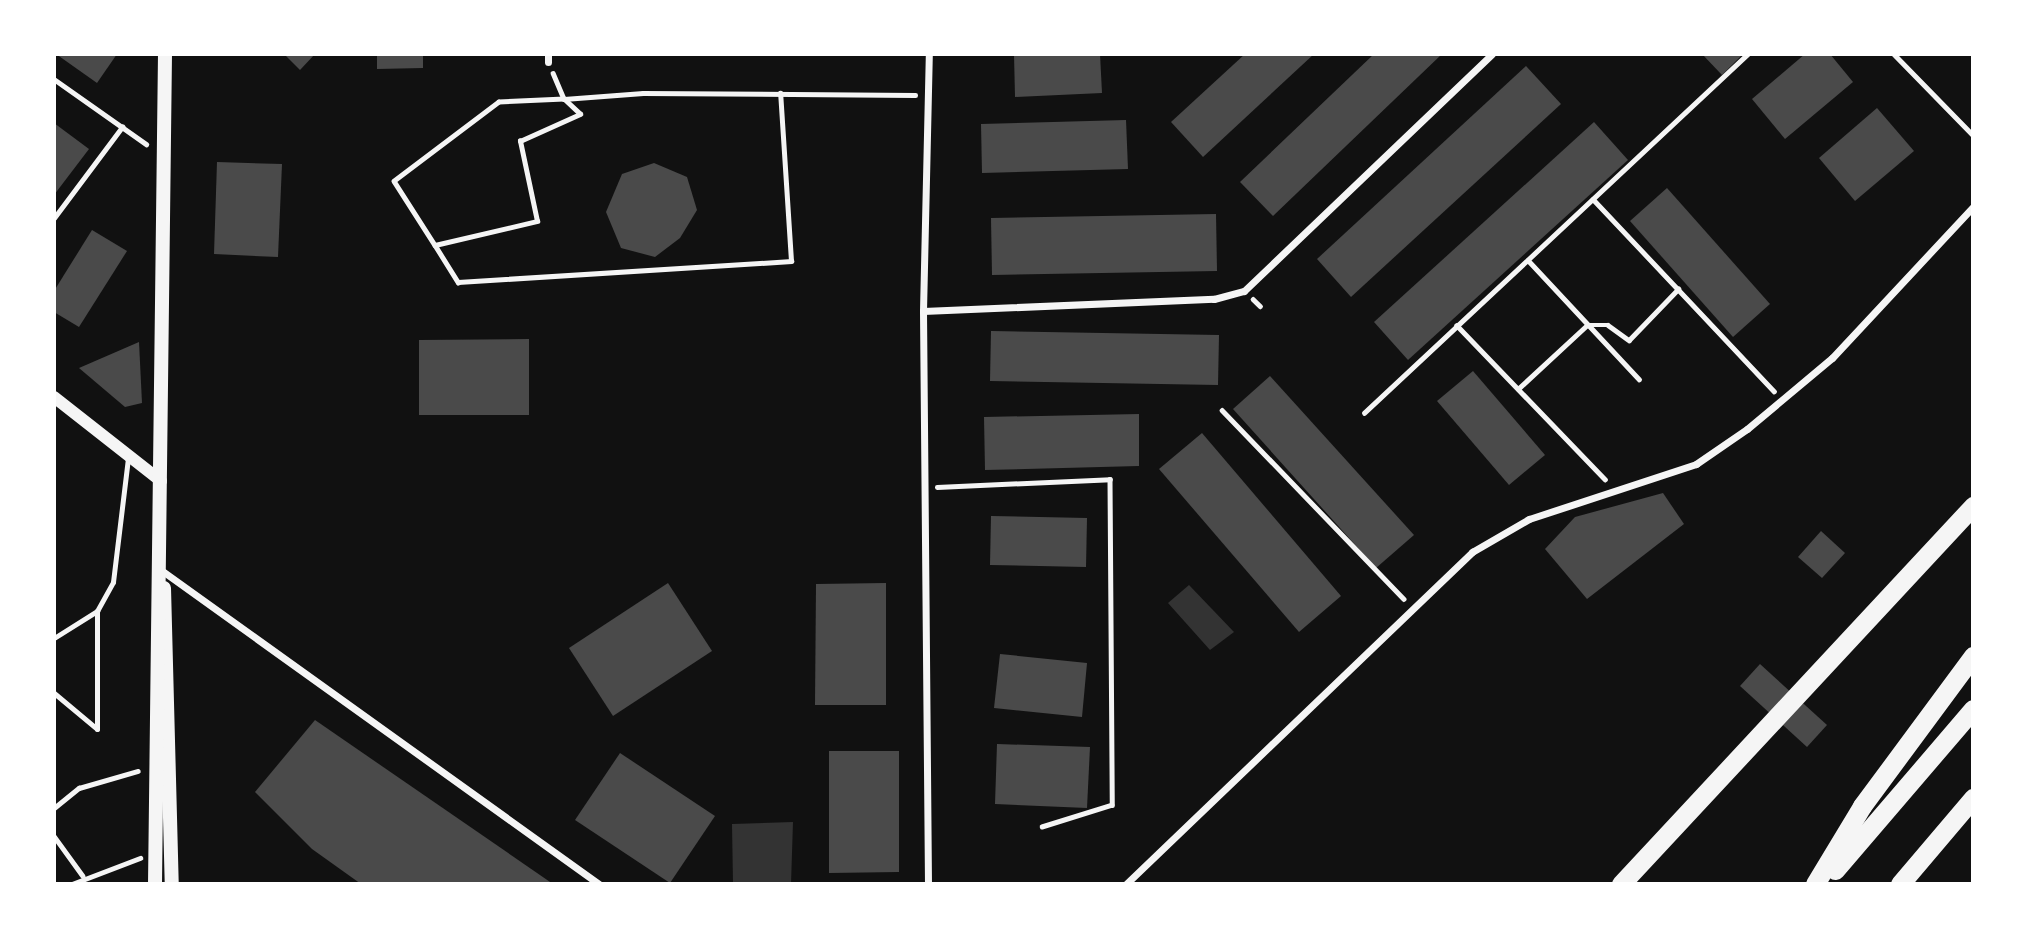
<!DOCTYPE html>
<html>
<head>
<meta charset="utf-8">
<style>
	body { margin:0 }
	#map { position:relative; width:2027px; height:938px; overflow:hidden; background:#111; font-family:"Roboto Condensed",sans-serif }
	div>[style] { position:absolute }
	.water>* { inset:0; background:#333 }
	.building>* { inset:0; background:#4a4a4a }
	.path>* { height:4.5px; margin:-2.25px; padding:0 2.25px; transform-origin:2.25px; border-radius:2.25px; background:#f5f5f5 }
	.service>* { height:5px; margin:-2.5px; padding:0 2.5px; transform-origin:2.5px; border-radius:2.5px; background:#f5f5f5 }
	.minor>* { height:7px; margin:-3.5px; padding:0 3.5px; transform-origin:3.5px; border-radius:3.5px; background:#f5f5f5 }
	.tertiary>* { height:12px; margin:-6px; padding:0 6px; transform-origin:6px; border-radius:6px; background:#f5f5f5 }
	.secondary>* { height:14px; margin:-7px; padding:0 7px; transform-origin:7px; border-radius:7px; background:#f5f5f5 }
	.motorway>* { height:19px; margin:-9.5px; padding:0 9.5px; transform-origin:9.5px; border-radius:9.5px; background:#f5f5f5 }
	span { translate:-50% -50%; white-space:nowrap; text-align:center; line-height:1.15; -webkit-text-stroke:5px #fff; paint-order:stroke }
	.frame { position:absolute; inset:0; border:56px solid #fff; pointer-events:none }
</style>
</head>
<body>
<div id="map">
	<div class="water">
		<i style="clip-path:polygon(1189px 585px,1234px 632px,1210px 650px,1168px 603px)"></i>
		<i style="clip-path:polygon(793px 822px,791px 884px,733px 884px,732px 824px)"></i>
	</div>
	<div class="building">
		<i style="clip-path:polygon(56px 54px,117px 54px,97px 83px)"></i>
		<i style="clip-path:polygon(284px 54px,315px 54px,300px 70px)"></i>
		<i style="clip-path:polygon(377px 54px,423px 54px,423px 68px,377px 69px)"></i>
		<i style="clip-path:polygon(1014px 54px,1100px 54px,1102px 93px,1015px 97px)"></i>
		<i style="clip-path:polygon(1245px 54px,1314px 54px,1203px 157px,1171px 122px)"></i>
		<i style="clip-path:polygon(1374px 54px,1442px 54px,1273px 216px,1240px 182px)"></i>
		<i style="clip-path:polygon(1702px 54px,1743px 54px,1722px 75px)"></i>
		<i style="clip-path:polygon(1805px 54px,1830px 54px,1853px 82px,1785px 139px,1752px 99px)"></i>
		<i style="clip-path:polygon(1526px 66px,1561px 104px,1351px 297px,1317px 259px)"></i>
		<i style="clip-path:polygon(1877px 108px,1914px 151px,1855px 201px,1819px 158px)"></i>
		<i style="clip-path:polygon(1126px 120px,1128px 169px,982px 173px,981px 124px)"></i>
		<i style="clip-path:polygon(1594px 122px,1628px 160px,1408px 360px,1374px 322px)"></i>
		<i style="clip-path:polygon(54px 123px,89px 149px,54px 195px)"></i>
		<i style="clip-path:polygon(217px 162px,282px 164px,278px 257px,214px 254px)"></i>
		<i style="clip-path:polygon(654px 163px,687px 177px,697px 210px,680px 238px,655px 257px,621px 248px,606px 212px,622px 174px)"></i>
		<i style="clip-path:polygon(1667px 188px,1770px 304px,1733px 337px,1630px 221px)"></i>
		<i style="clip-path:polygon(1216px 214px,1217px 271px,992px 275px,991px 218px)"></i>
		<i style="clip-path:polygon(92px 230px,127px 251px,79px 327px,54px 312px,54px 291px)"></i>
		<i style="clip-path:polygon(991px 331px,1219px 335px,1218px 385px,990px 381px)"></i>
		<i style="clip-path:polygon(529px 339px,529px 415px,419px 415px,419px 340px)"></i>
		<i style="clip-path:polygon(139px 342px,142px 403px,125px 407px,79px 368px)"></i>
		<i style="clip-path:polygon(1473px 371px,1545px 455px,1509px 485px,1437px 401px)"></i>
		<i style="clip-path:polygon(1270px 376px,1414px 535px,1376px 568px,1233px 409px)"></i>
		<i style="clip-path:polygon(1139px 414px,1139px 466px,985px 470px,984px 417px)"></i>
		<i style="clip-path:polygon(1202px 433px,1341px 596px,1299px 632px,1159px 469px)"></i>
		<i style="clip-path:polygon(1663px 493px,1684px 524px,1587px 599px,1545px 549px,1575px 517px)"></i>
		<i style="clip-path:polygon(991px 516px,1087px 518px,1086px 567px,990px 565px)"></i>
		<i style="clip-path:polygon(1821px 531px,1845px 553px,1822px 578px,1798px 557px)"></i>
		<i style="clip-path:polygon(668px 583px,712px 651px,613px 716px,569px 648px)"></i>
		<i style="clip-path:polygon(886px 583px,886px 705px,815px 705px,816px 584px)"></i>
		<i style="clip-path:polygon(1000px 654px,1087px 663px,1082px 717px,994px 708px)"></i>
		<i style="clip-path:polygon(1760px 664px,1827px 725px,1807px 747px,1740px 686px)"></i>
		<i style="clip-path:polygon(315px 720px,553px 884px,361px 884px,312px 849px,255px 792px)"></i>
		<i style="clip-path:polygon(997px 744px,1090px 747px,1087px 808px,995px 804px)"></i>
		<i style="clip-path:polygon(829px 751px,899px 751px,899px 872px,829px 873px)"></i>
		<i style="clip-path:polygon(620px 753px,715px 816px,670px 883px,575px 820px)"></i>
	</div>
	<div class="path">
		<i style="left:1894px;top:54px;width:113px;rotate:45.7deg"></i>
		<i style="left:553px;top:73px;width:28px;rotate:67deg"></i>
		<i style="left:564px;top:99px;width:79px;rotate:-4.3deg"></i>
		<i style="left:643px;top:93px;width:272px;rotate:0.4deg"></i>
		<i style="left:54px;top:79px;width:113px;rotate:35.2deg"></i>
		<i style="left:1593px;top:199px;width:264px;rotate:46.7deg"></i>
		<i style="left:54px;top:218px;width:114px;rotate:-53.2deg"></i>
		<i style="left:435px;top:245px;width:105px;rotate:-13.2deg"></i>
		<i style="left:537px;top:221px;width:82px;rotate:-102deg"></i>
		<i style="left:520px;top:141px;width:66px;rotate:-24.2deg"></i>
		<i style="left:580px;top:114px;width:22px;rotate:-137deg"></i>
		<i style="left:564px;top:99px;width:65px;rotate:177.4deg"></i>
		<i style="left:499px;top:102px;width:131px;rotate:143deg"></i>
		<i style="left:394px;top:181px;width:76px;rotate:57.4deg"></i>
		<i style="left:435px;top:245px;width:44px;rotate:58.1deg"></i>
		<i style="left:458px;top:282px;width:334px;rotate:-3.6deg"></i>
		<i style="left:791px;top:261px;width:168px;rotate:-93.7deg"></i>
		<i style="left:1528px;top:260px;width:163px;rotate:47deg"></i>
		<i style="left:1253px;top:299px;width:10px;rotate:45deg"></i>
		<i style="left:1518px;top:389px;width:94px;rotate:-42.8deg"></i>
		<i style="left:1587px;top:325px;width:21px"></i>
		<i style="left:1608px;top:325px;width:26px;rotate:36deg"></i>
		<i style="left:1629px;top:340px;width:71px;rotate:-46.1deg"></i>
		<i style="left:1222px;top:410px;width:262px;rotate:46.1deg"></i>
		<i style="left:1364px;top:413px;width:127px;rotate:-43.1deg"></i>
		<i style="left:1605px;top:480px;width:214px;rotate:-133.9deg"></i>
		<i style="left:1457px;top:326px;width:398px;rotate:-43.1deg"></i>
		<i style="left:937px;top:487px;width:173px;rotate:-2.6deg"></i>
		<i style="left:1110px;top:479px;width:326px;rotate:89.6deg"></i>
		<i style="left:1112px;top:805px;width:73px;rotate:162.6deg"></i>
		<i style="left:54px;top:808px;width:32px;rotate:-39deg"></i>
		<i style="left:79px;top:788px;width:61px;rotate:-16.1deg"></i>
		<i style="left:54px;top:836px;width:49px;rotate:54.1deg"></i>
		<i style="left:72px;top:884px;width:73px;rotate:-20.9deg"></i>
	</div>
	<div class="service">
		<i style="left:54px;top:638px;width:51px;rotate:-32.1deg"></i>
		<i style="left:97px;top:611px;width:33px;rotate:-61deg"></i>
		<i style="left:113px;top:582px;width:125px;rotate:-83.1deg"></i>
		<i style="left:54px;top:693px;width:56px;rotate:39.9deg"></i>
		<i style="left:97px;top:729px;width:118px;rotate:-90deg"></i>
	</div>
	<div class="minor">
		<i style="left:548px;top:54px;width:8px;rotate:90deg"></i>
		<i style="left:923px;top:311px;width:291px;rotate:-2.4deg"></i>
		<i style="left:1214px;top:299px;width:31px;rotate:-15deg"></i>
		<i style="left:1244px;top:291px;width:343px;rotate:-43.7deg"></i>
		<i style="left:161px;top:570px;width:539px;rotate:35.64deg"></i>
		<i style="left:928px;top:884px;width:573px;rotate:-90.5deg"></i>
		<i style="left:923px;top:311px;width:257px;rotate:-88.7deg"></i>
		<i style="left:1126px;top:884px;width:480px;rotate:-43.8deg"></i>
		<i style="left:1472px;top:552px;width:66px;rotate:-30.1deg"></i>
		<i style="left:1529px;top:519px;width:176px;rotate:-18.2deg"></i>
		<i style="left:1696px;top:464px;width:62px;rotate:-34.5deg"></i>
		<i style="left:1747px;top:429px;width:111px;rotate:-39.9deg"></i>
		<i style="left:1832px;top:358px;width:207px;rotate:-47deg"></i>
	</div>
	<div class="tertiary">
		<i style="left:54px;top:397px;width:136px;rotate:38.1deg"></i>
	</div>
	<div class="secondary">
		<i style="left:164px;top:588px;width:296px;rotate:88.5deg"></i>
		<i style="left:155px;top:884px;width:830px;rotate:-89.31deg"></i>
	</div>
	<div class="motorway">
		<i style="left:1835px;top:870px;width:212px;rotate:-49.4deg"></i>
		<i style="left:1621px;top:884px;width:517px;rotate:-47.04deg"></i>
		<i style="left:1815px;top:884px;width:91px;rotate:-58.9deg"></i>
		<i style="left:1862px;top:806px;width:187px;rotate:-53.5deg"></i>
		<i style="left:1900px;top:884px;width:113px;rotate:-49.7deg"></i>
	</div>
	<div class="frame"></div>
</div>
</body>
</html>
